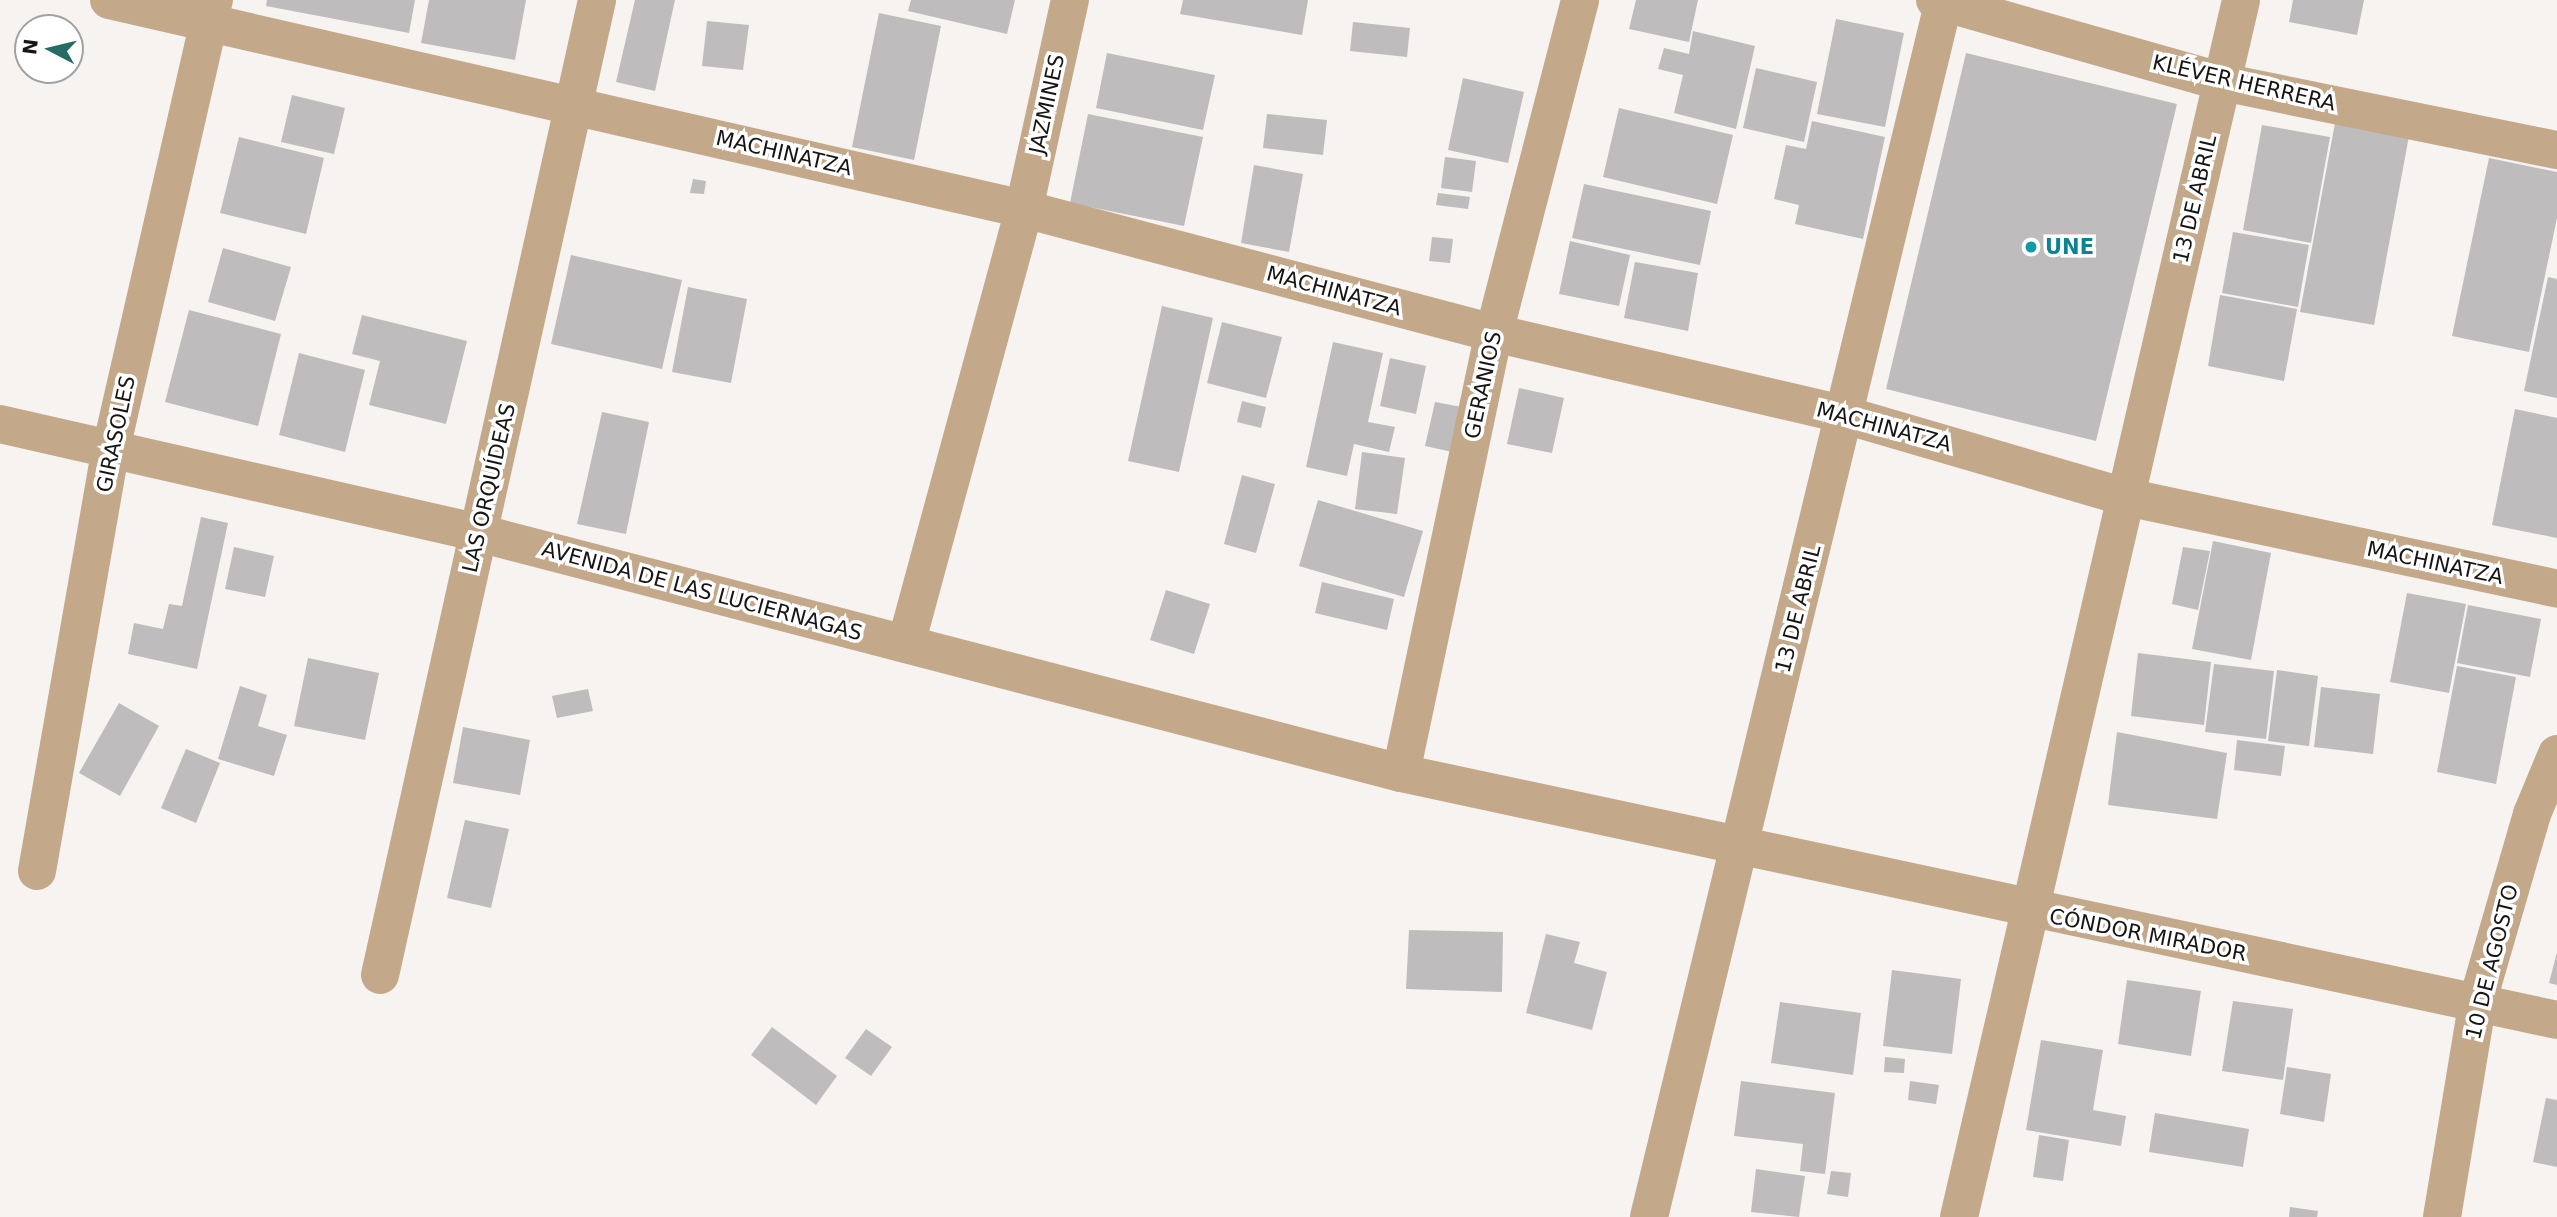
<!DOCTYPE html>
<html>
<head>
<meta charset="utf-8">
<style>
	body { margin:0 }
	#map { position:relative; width:2557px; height:1217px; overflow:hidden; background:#f7f3f1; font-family:"DejaVu Sans",sans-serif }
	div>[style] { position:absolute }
	.building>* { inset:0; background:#bfbcbe }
	.street>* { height:38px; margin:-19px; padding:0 19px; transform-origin:19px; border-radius:19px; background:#c3a98a }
	.dots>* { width:19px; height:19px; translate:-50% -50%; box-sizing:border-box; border:4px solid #fff; border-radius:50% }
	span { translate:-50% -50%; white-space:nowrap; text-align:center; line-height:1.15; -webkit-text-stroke:7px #fff; paint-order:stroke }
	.street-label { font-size:21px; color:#161514 }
	.culture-label { font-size:21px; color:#0d838f; font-weight:700 }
	.left { translate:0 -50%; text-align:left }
	.north { position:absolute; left:14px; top:14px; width:70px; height:70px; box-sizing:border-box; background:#fff; border:2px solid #a2a1a1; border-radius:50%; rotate:277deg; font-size:19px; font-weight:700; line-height:28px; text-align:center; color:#161514 }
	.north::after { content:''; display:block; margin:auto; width:24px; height:32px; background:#246c64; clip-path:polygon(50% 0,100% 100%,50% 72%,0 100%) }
</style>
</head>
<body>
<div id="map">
	<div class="building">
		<i style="clip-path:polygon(267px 0,415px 0,409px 33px,266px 6px)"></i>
		<i style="clip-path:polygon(429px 0,526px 0,515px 60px,421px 43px)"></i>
		<i style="clip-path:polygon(635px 0,675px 0,655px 91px,616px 82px)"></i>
		<i style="clip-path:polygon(911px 0,1015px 0,1007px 34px,908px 11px)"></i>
		<i style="clip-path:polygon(1183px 0,1308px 0,1302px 35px,1180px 14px)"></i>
		<i style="clip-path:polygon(1636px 0,1698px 0,1689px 42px,1629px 29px)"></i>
		<i style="clip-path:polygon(2293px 0,2364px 0,2357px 35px,2289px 22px)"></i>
		<i style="clip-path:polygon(879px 13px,941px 26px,914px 160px,852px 147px)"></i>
		<i style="clip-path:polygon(1836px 19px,1904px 33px,1885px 127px,1817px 114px)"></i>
		<i style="clip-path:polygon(707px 21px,749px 25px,743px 70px,702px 66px)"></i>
		<i style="clip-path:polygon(1353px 22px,1410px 28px,1407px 57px,1350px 51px)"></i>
		<i style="clip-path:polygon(1693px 31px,1755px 46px,1736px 129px,1674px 113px,1683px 75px,1658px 69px,1664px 48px,1689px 54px)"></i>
		<i style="clip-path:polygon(1107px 53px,1215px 75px,1203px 130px,1096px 108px)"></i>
		<i style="clip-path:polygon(1966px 53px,2177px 104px,2096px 441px,1886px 389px)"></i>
		<i style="clip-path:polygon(1756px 68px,1817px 82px,1804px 142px,1743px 128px)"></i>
		<i style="clip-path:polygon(1463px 78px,1524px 92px,1508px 163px,1448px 150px)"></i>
		<i style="clip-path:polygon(292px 95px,345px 108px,334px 154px,281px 142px)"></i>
		<i style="clip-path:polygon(1619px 108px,1733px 135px,1717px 204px,1603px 177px)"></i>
		<i style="clip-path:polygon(1088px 114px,1203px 137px,1184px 226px,1070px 203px)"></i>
		<i style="clip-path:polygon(1267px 114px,1327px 120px,1323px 155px,1263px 148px)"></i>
		<i style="clip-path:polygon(1812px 121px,1885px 137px,1863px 239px,1795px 224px,1799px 205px,1774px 199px,1786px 145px,1806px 149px)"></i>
		<i style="clip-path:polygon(2335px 123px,2409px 136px,2374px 325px,2300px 312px)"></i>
		<i style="clip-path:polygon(2262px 125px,2330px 137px,2311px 243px,2243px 230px)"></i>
		<i style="clip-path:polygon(239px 137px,324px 158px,306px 234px,220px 213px)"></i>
		<i style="clip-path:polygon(1445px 157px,1476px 161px,1472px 192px,1441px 188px)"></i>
		<i style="clip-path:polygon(2489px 158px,2557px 172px,2557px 218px,2529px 352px,2452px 336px)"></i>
		<i style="clip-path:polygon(1254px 165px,1303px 174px,1289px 252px,1241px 243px)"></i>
		<i style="clip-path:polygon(693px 179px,706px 181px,704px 194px,690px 193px)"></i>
		<i style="clip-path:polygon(1584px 184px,1711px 211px,1700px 265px,1572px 238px)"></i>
		<i style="clip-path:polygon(1438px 193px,1470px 197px,1468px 209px,1436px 205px)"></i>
		<i style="clip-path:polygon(2233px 232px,2309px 245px,2298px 307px,2222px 293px)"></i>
		<i style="clip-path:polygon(1432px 237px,1453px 239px,1450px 263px,1429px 261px)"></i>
		<i style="clip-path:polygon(1570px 241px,1630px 255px,1619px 306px,1559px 294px)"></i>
		<i style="clip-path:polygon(223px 248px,291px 267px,275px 321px,208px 302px)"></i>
		<i style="clip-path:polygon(571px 255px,682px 280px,662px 369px,551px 344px)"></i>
		<i style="clip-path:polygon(1635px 262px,1698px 273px,1688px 331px,1624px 318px)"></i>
		<i style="clip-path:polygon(2548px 277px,2557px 279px,2557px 398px,2524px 391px)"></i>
		<i style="clip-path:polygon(688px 287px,747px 299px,731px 383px,672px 372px)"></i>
		<i style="clip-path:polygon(2220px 295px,2297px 309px,2284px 381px,2208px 366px)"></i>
		<i style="clip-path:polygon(1162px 306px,1213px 318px,1179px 472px,1128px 461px)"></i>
		<i style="clip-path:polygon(189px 310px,281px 334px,258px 426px,165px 402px)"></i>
		<i style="clip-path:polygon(362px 315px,467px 341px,446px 424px,369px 405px,380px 361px,352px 354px)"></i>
		<i style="clip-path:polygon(1222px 322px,1282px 337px,1266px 398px,1207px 383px)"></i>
		<i style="clip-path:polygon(1333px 342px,1383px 353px,1368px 422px,1395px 427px,1389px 452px,1354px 444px,1347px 476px,1306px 467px)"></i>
		<i style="clip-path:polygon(299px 353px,365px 370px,345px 452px,279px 435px)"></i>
		<i style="clip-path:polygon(1390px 358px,1426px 366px,1416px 414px,1380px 406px)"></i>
		<i style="clip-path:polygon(1519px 388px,1564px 398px,1552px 453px,1507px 444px)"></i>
		<i style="clip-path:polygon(1242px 401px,1266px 407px,1261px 428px,1237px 422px)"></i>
		<i style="clip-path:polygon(1435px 402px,1467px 408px,1457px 453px,1425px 446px)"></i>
		<i style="clip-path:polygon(2515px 409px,2557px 418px,2557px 538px,2492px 525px)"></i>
		<i style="clip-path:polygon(602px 412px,649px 422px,626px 534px,577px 524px)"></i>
		<i style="clip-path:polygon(1362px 452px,1405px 458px,1397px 514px,1355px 509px)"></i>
		<i style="clip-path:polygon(1242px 475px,1275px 484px,1256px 553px,1224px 544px)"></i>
		<i style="clip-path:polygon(1318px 500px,1423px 531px,1404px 597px,1299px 566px)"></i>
		<i style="clip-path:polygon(201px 517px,228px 523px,197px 669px,128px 654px,134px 623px,163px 629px,169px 604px,182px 606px)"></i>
		<i style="clip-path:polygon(2213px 541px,2271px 553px,2251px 660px,2192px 649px)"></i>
		<i style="clip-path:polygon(234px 547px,274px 556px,265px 597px,225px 589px)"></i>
		<i style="clip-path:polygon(2183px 547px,2210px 551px,2198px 610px,2172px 604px)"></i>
		<i style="clip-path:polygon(1322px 582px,1394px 599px,1387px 630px,1315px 613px)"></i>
		<i style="clip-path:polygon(1166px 590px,1210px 604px,1194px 654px,1150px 640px)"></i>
		<i style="clip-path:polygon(2407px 593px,2466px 604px,2449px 693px,2390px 682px)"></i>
		<i style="clip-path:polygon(2468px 605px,2541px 619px,2530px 677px,2457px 663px)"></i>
		<i style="clip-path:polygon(2138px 653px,2211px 662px,2204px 725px,2131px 716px)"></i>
		<i style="clip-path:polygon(308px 658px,379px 673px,365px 740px,294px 726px)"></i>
		<i style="clip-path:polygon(2214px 664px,2274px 671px,2266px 739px,2205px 732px)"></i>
		<i style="clip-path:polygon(2457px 666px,2516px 677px,2496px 784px,2437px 772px)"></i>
		<i style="clip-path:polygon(2277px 670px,2318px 676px,2309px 746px,2268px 741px)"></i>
		<i style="clip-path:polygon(240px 686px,267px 695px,258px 726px,287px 735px,274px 776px,218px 759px)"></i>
		<i style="clip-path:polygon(2321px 687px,2380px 694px,2373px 754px,2314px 747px)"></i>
		<i style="clip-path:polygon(588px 689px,593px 711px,557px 718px,552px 696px)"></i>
		<i style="clip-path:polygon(119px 703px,159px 726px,120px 796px,79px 773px)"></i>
		<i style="clip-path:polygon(463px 727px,530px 740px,520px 795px,453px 783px)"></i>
		<i style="clip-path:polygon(2117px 732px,2227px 753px,2217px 819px,2108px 805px)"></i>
		<i style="clip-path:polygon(2237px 740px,2285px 746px,2281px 776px,2234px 770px)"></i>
		<i style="clip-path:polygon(186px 749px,220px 763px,196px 823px,161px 808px)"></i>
		<i style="clip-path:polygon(465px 820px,509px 829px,491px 908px,447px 898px)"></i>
		<i style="clip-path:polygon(1409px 930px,1503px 932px,1502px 992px,1406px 989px)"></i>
		<i style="clip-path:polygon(1546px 934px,1580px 942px,1574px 963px,1607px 972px,1592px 1030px,1526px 1013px)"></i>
		<i style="clip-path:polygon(2557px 952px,2557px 985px,2549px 983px)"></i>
		<i style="clip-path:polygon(1892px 970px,1961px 979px,1952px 1054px,1883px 1046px)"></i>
		<i style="clip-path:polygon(2127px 980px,2201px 991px,2191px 1056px,2118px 1044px)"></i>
		<i style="clip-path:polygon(2233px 1001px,2293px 1009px,2283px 1080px,2222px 1071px)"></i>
		<i style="clip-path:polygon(1780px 1002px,1861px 1013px,1853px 1075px,1771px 1063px)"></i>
		<i style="clip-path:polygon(772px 1027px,837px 1076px,816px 1105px,751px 1055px)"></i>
		<i style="clip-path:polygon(866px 1029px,892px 1047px,871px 1076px,845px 1058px)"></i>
		<i style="clip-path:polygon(2041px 1040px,2103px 1050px,2093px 1110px,2126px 1116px,2121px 1146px,2026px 1130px)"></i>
		<i style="clip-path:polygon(1885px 1057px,1905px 1059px,1904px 1073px,1884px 1072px)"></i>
		<i style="clip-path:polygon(2287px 1067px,2331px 1074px,2324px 1122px,2280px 1114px)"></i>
		<i style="clip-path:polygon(1741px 1081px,1835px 1093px,1825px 1174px,1800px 1171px,1803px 1144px,1734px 1136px)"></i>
		<i style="clip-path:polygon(1910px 1081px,1939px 1085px,1936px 1104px,1908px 1100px)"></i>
		<i style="clip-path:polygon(2546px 1098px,2557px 1100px,2557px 1167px,2533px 1162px)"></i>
		<i style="clip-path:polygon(2155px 1113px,2249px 1129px,2243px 1167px,2149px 1152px)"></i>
		<i style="clip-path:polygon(2039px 1135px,2069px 1140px,2063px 1181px,2033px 1177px)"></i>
		<i style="clip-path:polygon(1756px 1169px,1805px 1176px,1799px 1217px,1751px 1212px)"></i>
		<i style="clip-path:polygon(1831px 1171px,1851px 1173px,1848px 1197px,1827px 1194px)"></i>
		<i style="clip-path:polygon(2290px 1207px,2318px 1211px,2317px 1217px,2289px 1217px)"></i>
	</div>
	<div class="street">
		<i style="left:109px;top:0;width:939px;rotate:12.87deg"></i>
		<i style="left:1024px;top:209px;width:486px;rotate:14.8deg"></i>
		<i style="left:1494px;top:333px;width:360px;rotate:13.1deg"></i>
		<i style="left:1845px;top:415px;width:293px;rotate:16.3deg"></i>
		<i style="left:2126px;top:497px;width:441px;rotate:12deg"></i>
		<i style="left:1935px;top:0;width:298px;rotate:15.9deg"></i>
		<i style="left:2222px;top:82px;width:342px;rotate:11.5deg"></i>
		<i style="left:0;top:424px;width:491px;rotate:12.8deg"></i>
		<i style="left:479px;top:533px;width:953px;rotate:14.59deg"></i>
		<i style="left:1401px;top:773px;width:1182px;rotate:12.06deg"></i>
		<i style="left:906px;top:644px;width:451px;rotate:-74.8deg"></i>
		<i style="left:1024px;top:209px;width:214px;rotate:-77.6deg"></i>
		<i style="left:1401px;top:773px;width:450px;rotate:-78.1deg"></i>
		<i style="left:1494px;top:333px;width:344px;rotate:-75.5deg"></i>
		<i style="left:37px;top:871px;width:428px;rotate:-80.1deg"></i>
		<i style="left:111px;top:449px;width:461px;rotate:-77.1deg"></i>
		<i style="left:380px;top:975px;width:999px;rotate:-77.45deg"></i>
		<i style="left:1649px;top:1217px;width:1252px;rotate:-76.37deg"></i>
		<i style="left:1959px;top:1217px;width:1249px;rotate:-76.95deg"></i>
		<i style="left:2442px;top:1217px;width:220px;rotate:-80.6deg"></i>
		<i style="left:2478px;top:1000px;width:194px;rotate:-73.8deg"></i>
		<i style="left:2532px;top:814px;width:65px;rotate:-67.4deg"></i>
	</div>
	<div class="dots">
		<i style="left:2031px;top:247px;background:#0f9aa8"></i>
	</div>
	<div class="street-label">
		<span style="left:2244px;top:83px;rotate:13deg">KLÉVER HERRERA</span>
		<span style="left:1047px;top:104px;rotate:-78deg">JAZMINES</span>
		<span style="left:784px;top:153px;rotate:13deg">MACHINATZA</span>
		<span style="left:2195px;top:199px;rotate:-77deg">13 DE ABRIL</span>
		<span style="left:1334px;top:291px;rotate:15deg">MACHINATZA</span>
		<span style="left:1483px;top:385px;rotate:-78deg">GERANIOS</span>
		<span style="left:1884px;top:427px;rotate:15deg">MACHINATZA</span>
		<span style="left:116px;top:434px;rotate:-78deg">GIRASOLES</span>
		<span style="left:489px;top:488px;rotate:-77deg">LAS ORQUÍDEAS</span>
		<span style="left:2435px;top:563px;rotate:12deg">MACHINATZA</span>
		<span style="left:702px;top:591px;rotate:15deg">AVENIDA DE LAS LUCIERNAGAS</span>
		<span style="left:1798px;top:609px;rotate:-76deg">13 DE ABRIL</span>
		<span style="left:2148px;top:935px;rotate:11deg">CÓNDOR MIRADOR</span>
		<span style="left:2492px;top:962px;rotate:-76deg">10 DE AGOSTO</span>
	</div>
	<div class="culture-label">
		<span class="left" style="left:2045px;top:247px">UNE</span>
	</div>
	<div class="north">N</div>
</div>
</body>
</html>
